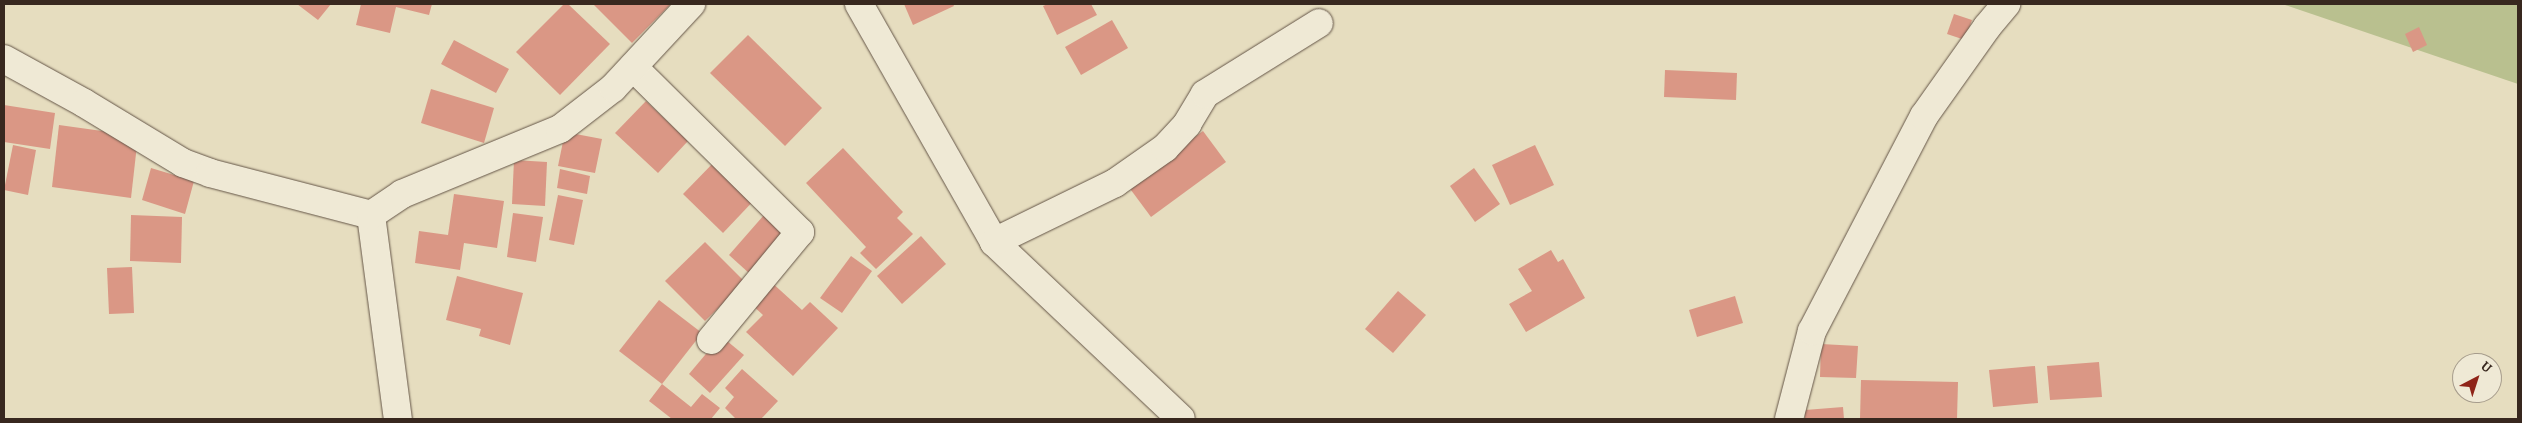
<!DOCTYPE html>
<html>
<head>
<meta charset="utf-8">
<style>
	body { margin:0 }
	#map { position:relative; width:2522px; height:423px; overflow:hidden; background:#e6ddbf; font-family:Alegreya,serif }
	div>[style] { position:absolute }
	.green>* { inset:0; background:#b9c08f }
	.building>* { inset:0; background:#da9785 }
	.roads { filter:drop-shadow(0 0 1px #645547) drop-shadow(0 0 1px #645547) }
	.minor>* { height:28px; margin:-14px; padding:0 14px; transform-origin:14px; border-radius:14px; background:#efe9d5 }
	span { translate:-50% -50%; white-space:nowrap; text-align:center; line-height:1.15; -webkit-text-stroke:4px #efe9d5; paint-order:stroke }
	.frame { position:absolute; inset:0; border:5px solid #38281f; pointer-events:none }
	.north { position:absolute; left:2452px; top:353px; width:50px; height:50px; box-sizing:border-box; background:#efe9d5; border:1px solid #a69c8c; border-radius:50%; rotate:40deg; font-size:14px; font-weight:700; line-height:20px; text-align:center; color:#38281f }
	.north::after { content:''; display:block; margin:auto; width:18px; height:22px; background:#8f2418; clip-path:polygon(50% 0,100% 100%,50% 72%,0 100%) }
</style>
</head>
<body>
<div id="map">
	<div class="green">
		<i style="clip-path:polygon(2282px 4px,2518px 4px,2518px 84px)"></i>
	</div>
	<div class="building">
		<i style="clip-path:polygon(297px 4px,331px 4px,318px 20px)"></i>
		<i style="clip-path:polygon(361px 4px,432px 4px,429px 15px,396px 7px,390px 33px,356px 25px)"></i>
		<i style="clip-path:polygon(564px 4px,568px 4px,610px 44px,560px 95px,516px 52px)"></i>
		<i style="clip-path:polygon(593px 4px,671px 4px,632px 43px)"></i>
		<i style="clip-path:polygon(904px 4px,953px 4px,954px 6px,913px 25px)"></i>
		<i style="clip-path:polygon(1048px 4px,1091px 4px,1097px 15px,1057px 35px,1043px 6px)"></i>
		<i style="clip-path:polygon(1954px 14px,1972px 20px,1965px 40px,1947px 34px)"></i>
		<i style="clip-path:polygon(1112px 20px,1128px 48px,1081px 75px,1065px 47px)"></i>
		<i style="clip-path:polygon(2419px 27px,2427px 45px,2413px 52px,2405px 34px)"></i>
		<i style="clip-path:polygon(748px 35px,822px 108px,785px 146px,710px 73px)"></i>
		<i style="clip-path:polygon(454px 40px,509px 69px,496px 93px,441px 64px)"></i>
		<i style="clip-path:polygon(1665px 70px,1737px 73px,1736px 100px,1664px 97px)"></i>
		<i style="clip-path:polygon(431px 89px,494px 108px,484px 143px,421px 123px)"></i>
		<i style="clip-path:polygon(646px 101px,688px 141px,658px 173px,615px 133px)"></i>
		<i style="clip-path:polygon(4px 105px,55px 113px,50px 149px,4px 142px)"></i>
		<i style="clip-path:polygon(59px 125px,138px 136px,131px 198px,52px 187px)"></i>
		<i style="clip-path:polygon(1203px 131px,1226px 162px,1151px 217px,1128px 186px)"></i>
		<i style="clip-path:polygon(565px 132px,602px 139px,595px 173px,558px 166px)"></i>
		<i style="clip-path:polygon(13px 145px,36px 150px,28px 195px,4px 190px)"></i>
		<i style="clip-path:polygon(1535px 145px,1554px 185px,1510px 205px,1492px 165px)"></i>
		<i style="clip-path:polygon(843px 148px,903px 212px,897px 218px,913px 234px,876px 269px,860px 253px,866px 247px,806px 183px)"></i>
		<i style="clip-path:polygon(719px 157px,759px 195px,723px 233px,683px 194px)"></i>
		<i style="clip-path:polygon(514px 160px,547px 162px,545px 206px,512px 204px)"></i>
		<i style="clip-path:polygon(151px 168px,194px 181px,185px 214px,142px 200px)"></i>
		<i style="clip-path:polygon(1474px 168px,1500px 204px,1475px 222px,1450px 186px)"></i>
		<i style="clip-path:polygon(560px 169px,590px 176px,587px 194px,557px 188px)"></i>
		<i style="clip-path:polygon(454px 194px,504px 201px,497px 248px,464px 243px,460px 270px,415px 263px,419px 231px,448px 235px)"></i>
		<i style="clip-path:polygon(558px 195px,583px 200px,574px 245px,549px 240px)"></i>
		<i style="clip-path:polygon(513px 213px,543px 217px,536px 262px,507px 257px)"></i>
		<i style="clip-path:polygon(131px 215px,182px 217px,181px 263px,130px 261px)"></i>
		<i style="clip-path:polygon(764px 215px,786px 234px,750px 274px,729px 255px)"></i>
		<i style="clip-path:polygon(921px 236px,946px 264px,902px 304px,877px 276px)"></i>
		<i style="clip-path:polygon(705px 242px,745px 282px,705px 321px,665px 281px)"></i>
		<i style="clip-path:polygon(1551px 250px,1558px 262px,1563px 259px,1585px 298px,1526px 332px,1509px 304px,1532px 291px,1518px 269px)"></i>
		<i style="clip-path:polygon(851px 256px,872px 271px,842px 313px,820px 298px)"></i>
		<i style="clip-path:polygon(132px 267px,134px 313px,109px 314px,107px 268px)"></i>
		<i style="clip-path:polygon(457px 276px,523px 293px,510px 345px,479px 336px,481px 329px,446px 320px)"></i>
		<i style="clip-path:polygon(770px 281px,802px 310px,810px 302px,838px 328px,793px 376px,746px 332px,763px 315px,750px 303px)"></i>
		<i style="clip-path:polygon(1398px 291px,1426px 315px,1393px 353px,1365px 329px)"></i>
		<i style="clip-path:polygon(1735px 296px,1743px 323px,1697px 337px,1689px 310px)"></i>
		<i style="clip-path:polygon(659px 300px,702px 333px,662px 384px,619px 351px)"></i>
		<i style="clip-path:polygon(721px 336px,744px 355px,710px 393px,689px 374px)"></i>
		<i style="clip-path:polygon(1821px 344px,1858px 346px,1856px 378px,1820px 377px)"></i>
		<i style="clip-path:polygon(2099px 362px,2102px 397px,2050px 400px,2047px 366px)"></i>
		<i style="clip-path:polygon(2035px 366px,2038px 403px,1993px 407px,1989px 370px)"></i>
		<i style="clip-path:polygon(742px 369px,778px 401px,761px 419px,736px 419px,725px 408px,734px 397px,725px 388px)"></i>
		<i style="clip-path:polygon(1861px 380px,1958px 382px,1957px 419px,1860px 419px)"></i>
		<i style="clip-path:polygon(662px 384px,691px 407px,702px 394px,720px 408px,711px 419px,672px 419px,649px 401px)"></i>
		<i style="clip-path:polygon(1843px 407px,1844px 419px,1805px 419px,1805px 410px)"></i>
	</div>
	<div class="roads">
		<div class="minor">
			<i style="left:859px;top:4px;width:274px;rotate:60.4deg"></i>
			<i style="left:994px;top:242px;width:257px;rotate:43.4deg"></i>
			<i style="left:4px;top:59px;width:91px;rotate:28.8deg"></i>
			<i style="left:84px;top:103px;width:116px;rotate:31.2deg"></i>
			<i style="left:183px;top:163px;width:29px;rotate:20deg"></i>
			<i style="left:210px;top:173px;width:166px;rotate:14.6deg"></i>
			<i style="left:371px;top:215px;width:206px;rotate:82.5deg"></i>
			<i style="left:633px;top:67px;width:235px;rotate:44.7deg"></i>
			<i style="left:800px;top:232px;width:140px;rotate:129.5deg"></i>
			<i style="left:371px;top:215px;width:37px;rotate:-34deg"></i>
			<i style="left:402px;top:194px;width:171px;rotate:-22.4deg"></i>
			<i style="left:560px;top:129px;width:67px;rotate:-37.7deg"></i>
			<i style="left:613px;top:88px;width:115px;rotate:-47.1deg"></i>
			<i style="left:994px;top:242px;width:135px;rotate:-26deg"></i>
			<i style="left:1115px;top:183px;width:61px;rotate:-35deg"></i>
			<i style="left:1165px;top:148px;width:33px;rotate:-47deg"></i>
			<i style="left:1187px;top:124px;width:35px;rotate:-59deg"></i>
			<i style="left:1205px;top:94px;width:134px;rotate:-31.9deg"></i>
			<i style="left:1789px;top:419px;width:91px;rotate:-75.4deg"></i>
			<i style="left:1812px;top:331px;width:242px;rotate:-62.5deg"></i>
			<i style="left:1924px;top:116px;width:109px;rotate:-54.7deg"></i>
			<i style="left:1987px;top:27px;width:30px;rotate:-50deg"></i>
		</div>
	</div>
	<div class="frame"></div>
	<div class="north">U</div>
</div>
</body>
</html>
